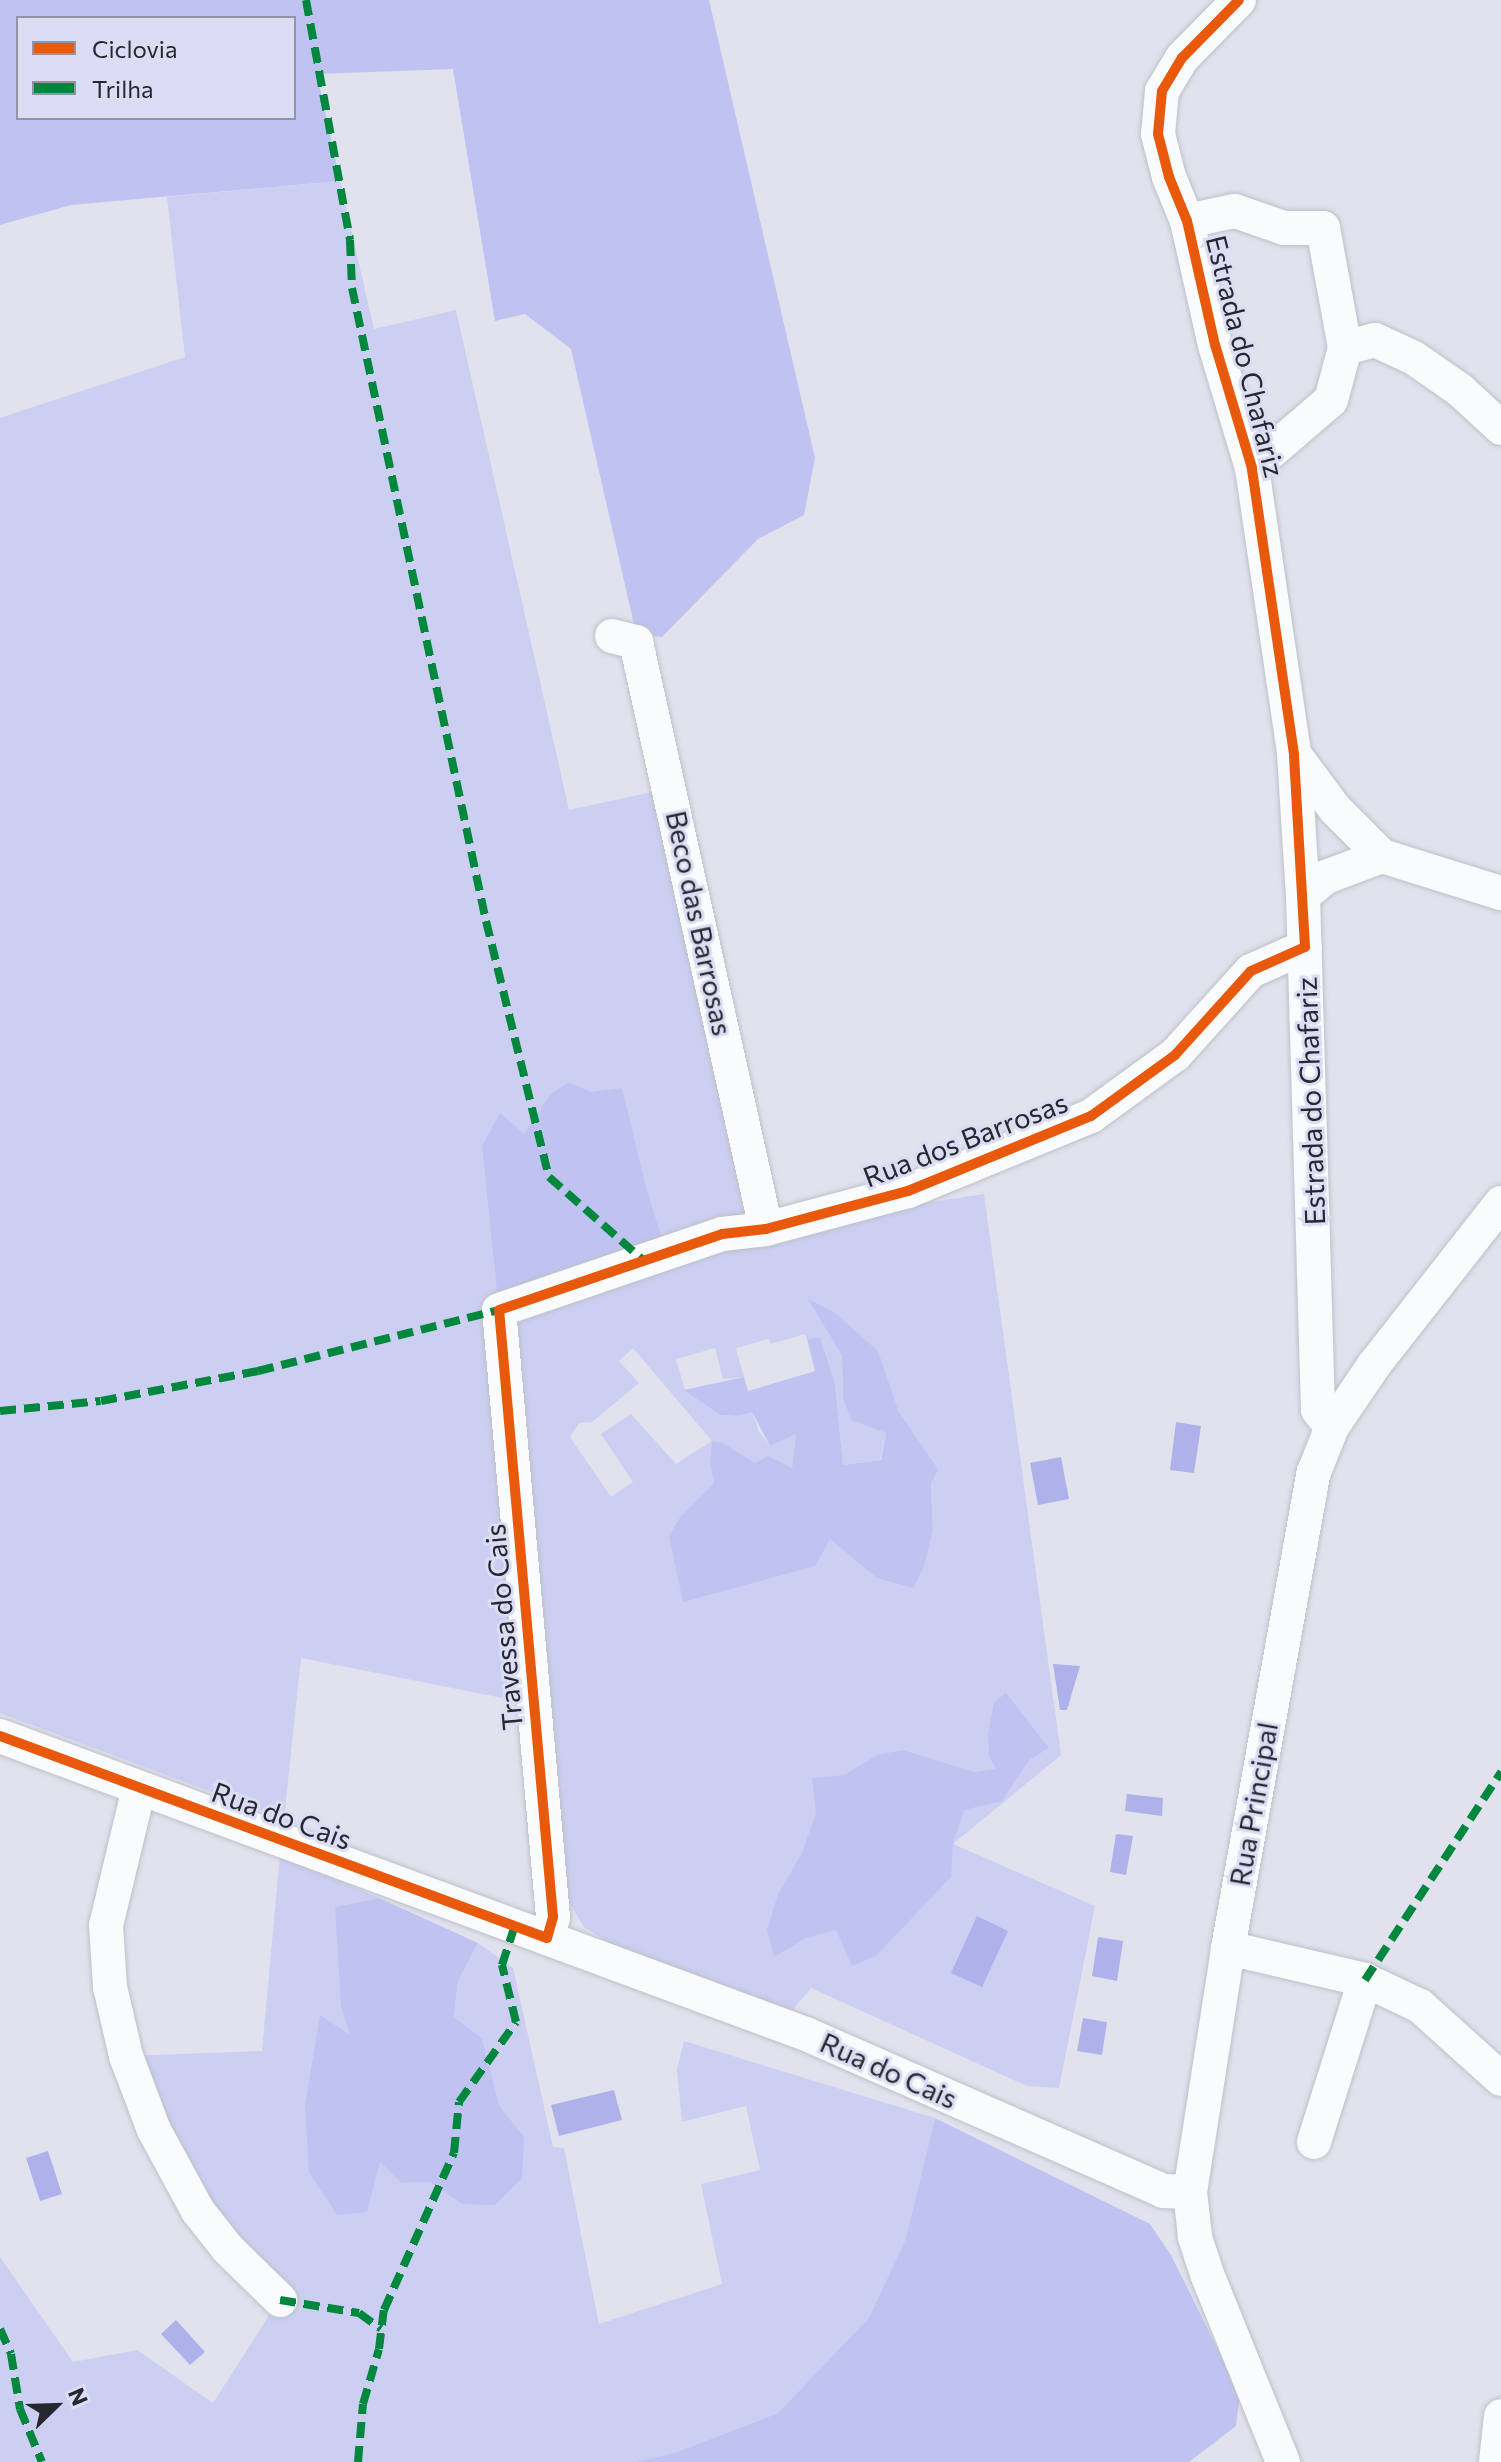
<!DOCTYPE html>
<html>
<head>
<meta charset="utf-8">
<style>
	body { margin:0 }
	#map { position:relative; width:1501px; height:2462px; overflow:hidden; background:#e1e2ee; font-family:Commissioner,sans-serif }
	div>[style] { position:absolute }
	.green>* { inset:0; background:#cccff2 }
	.forest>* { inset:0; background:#c0c3f2 }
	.water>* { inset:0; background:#afb2ea }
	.roads { filter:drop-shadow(0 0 2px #bfc0c9) drop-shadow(0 0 2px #bfc0c9) }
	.minor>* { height:34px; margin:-17px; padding:0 17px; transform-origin:17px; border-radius:17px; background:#fafbfc }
	.quiet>* { height:8px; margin-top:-4px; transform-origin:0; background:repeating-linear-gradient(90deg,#00873e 0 16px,transparent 0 24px) }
	.cycleway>* { height:10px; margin:-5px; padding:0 5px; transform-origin:5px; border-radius:5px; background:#e8590c }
	span { translate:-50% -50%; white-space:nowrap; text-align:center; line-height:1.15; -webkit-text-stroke:6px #dbddf4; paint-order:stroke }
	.street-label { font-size:28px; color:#26272f }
	.legend { position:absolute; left:16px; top:16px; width:280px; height:104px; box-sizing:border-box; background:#dbddf4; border:2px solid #9394a5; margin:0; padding:10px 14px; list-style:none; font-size:24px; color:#26272f }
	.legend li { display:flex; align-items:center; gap:16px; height:40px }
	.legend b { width:40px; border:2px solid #9394a5 }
	.north { position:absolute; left:16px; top:2366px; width:80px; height:80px; -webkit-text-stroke:6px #dbddf4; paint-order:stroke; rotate:67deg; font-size:22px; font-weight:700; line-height:32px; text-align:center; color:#26272f }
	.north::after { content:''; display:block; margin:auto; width:28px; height:36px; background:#26272f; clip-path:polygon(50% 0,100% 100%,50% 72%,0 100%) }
</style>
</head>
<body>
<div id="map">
	<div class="green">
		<i style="clip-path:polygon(evenodd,340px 181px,374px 329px,456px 310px,569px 810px,657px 791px,766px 1227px,984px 1194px,1061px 1755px,953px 1844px,1095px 1906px,1059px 2088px,1027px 2086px,811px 1988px,792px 2011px,618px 1949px,584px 1927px,565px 1896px,518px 1701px,301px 1658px,284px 1819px,0 1713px,0 418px,185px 357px,167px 197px,340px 181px,809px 1300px,898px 1410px,938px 1469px,931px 1484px,933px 1530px,845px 1550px,830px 1539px,681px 1516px,714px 1483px,755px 1463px,792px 1469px,796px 1433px,770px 1446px,759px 1432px,752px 1411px,737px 1416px,720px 1415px,685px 1390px,676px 1359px,715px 1348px,723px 1379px,744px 1377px,736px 1348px,768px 1339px,771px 1344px,805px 1334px,807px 1339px,820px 1337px,835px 1383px,843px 1465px,880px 1460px,886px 1433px,867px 1424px,843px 1398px,842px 1356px,809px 1300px,340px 181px,633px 1348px,712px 1441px,676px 1464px,631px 1414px,601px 1434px,633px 1482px,611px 1497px,570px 1437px,579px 1423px,592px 1422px,639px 1383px,619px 1361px,633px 1348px)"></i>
		<i style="clip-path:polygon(280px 1855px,379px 1898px,335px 1907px,350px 2036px,320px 2016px,315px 2054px,380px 2161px,401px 2183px,430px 2182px,462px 2204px,524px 2137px,499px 2105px,482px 2038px,454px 2017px,458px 1981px,478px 1943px,513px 1968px,553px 2147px,564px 2148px,599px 2324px,722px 2284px,701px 2184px,760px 2170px,746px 2106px,682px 2122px,677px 2070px,684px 2041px,935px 2118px,905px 2241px,870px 2318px,778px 2413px,677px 2452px,636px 2462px,0 2462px,0 2257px,73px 2362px,137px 2350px,213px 2403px,279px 2300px,228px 2249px,126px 2056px,262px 2051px)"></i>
	</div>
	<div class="forest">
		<i style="clip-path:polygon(evenodd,0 0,709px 0,815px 458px,804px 515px,758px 539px,662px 637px,636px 633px,571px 349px,525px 314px,495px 321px,453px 69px,317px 74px,340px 181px,71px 205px,0 225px,0 0,18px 18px,294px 18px,294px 118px,18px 118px,18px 18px)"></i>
		<i style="clip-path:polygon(568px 1082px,591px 1092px,622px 1088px,646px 1187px,666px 1252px,499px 1310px,482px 1146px,500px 1113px,524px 1134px,550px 1095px)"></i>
		<i style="clip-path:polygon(808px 1299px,834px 1312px,878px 1351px,898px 1410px,938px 1469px,931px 1484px,933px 1530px,924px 1567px,913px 1588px,877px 1578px,830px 1539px,815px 1566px,683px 1602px,669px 1536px,681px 1516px,714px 1483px,710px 1463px,712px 1441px,723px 1443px,755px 1463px,768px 1456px,792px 1468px,796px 1434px,770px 1446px,752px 1412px,737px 1416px,720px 1415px,684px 1390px,744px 1377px,748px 1391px,815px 1371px,807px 1339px,820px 1337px,835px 1383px,843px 1465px,881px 1460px,886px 1433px,851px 1420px,843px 1398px,842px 1356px)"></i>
		<i style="clip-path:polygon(1006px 1693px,1049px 1748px,1029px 1760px,1002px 1801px,964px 1810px,953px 1844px,951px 1877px,876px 1956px,852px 1966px,836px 1930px,806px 1938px,774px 1957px,767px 1930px,778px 1894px,802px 1853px,816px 1813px,812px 1778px,844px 1775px,877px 1755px,903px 1750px,974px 1772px,996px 1769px,989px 1755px,988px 1734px,994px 1702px)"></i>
		<i style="clip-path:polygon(379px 1898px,478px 1943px,458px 1981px,454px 2017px,482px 2038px,499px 2105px,524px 2137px,522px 2178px,495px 2205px,462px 2204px,430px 2182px,401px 2183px,380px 2162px,367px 2212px,337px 2215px,309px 2172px,305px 2106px,320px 2015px,350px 2035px,341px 2007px,335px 1907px)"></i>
		<i style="clip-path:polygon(935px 2118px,1150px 2224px,1171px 2255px,1240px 2394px,1236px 2426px,1189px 2462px,636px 2462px,677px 2452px,778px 2413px,869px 2318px,905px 2241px)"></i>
	</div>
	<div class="water">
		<i style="clip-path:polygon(1176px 1422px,1201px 1426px,1194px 1473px,1170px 1470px)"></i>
		<i style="clip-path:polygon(1061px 1457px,1069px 1499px,1038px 1505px,1030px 1463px)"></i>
		<i style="clip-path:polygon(1053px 1664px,1080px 1666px,1067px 1710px,1060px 1710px)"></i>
		<i style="clip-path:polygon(1127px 1794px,1163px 1798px,1162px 1816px,1125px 1811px)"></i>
		<i style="clip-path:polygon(1116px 1834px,1133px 1836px,1126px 1875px,1110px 1872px)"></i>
		<i style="clip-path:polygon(977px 1916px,1008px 1931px,982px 1987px,951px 1973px)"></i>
		<i style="clip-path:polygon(1098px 1937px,1123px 1941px,1117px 1981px,1092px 1976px)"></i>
		<i style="clip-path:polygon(1083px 2018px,1107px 2022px,1102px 2055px,1077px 2051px)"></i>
		<i style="clip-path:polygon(614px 2090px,622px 2120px,559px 2136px,551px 2105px)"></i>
		<i style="clip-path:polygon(48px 2151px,62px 2194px,40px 2201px,26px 2158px)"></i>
		<i style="clip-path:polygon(176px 2320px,205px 2352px,190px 2365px,161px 2334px)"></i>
	</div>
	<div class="roads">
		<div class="minor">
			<i style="left:1239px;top:0;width:81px;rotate:134.5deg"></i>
			<i style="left:1182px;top:58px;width:39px;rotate:121deg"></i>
			<i style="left:1162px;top:91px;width:43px;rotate:95.3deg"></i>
			<i style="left:1158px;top:134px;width:44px;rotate:75.7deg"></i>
			<i style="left:1169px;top:177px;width:48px;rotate:67.8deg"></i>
			<i style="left:1187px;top:221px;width:127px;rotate:77.3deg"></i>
			<i style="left:1215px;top:345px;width:128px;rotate:73.3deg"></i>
			<i style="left:1252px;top:468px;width:289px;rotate:81.6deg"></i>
			<i style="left:1294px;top:754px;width:142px;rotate:86.4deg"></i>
			<i style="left:1303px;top:896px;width:514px;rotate:88.33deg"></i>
			<i style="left:1318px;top:1410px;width:22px;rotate:51deg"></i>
			<i style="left:1187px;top:221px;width:49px;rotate:-11.8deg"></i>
			<i style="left:1235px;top:211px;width:52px;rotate:19.1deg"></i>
			<i style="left:1284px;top:228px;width:39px"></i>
			<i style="left:1323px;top:228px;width:122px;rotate:79.6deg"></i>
			<i style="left:1345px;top:348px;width:54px;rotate:105.1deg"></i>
			<i style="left:1331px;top:400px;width:104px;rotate:139.3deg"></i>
			<i style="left:1345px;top:348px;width:31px;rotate:-15deg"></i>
			<i style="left:1375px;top:340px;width:43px;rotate:24.8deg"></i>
			<i style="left:1414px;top:358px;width:56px;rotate:34.8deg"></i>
			<i style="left:1460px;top:390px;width:56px;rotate:42.8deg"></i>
			<i style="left:612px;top:636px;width:25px;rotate:14deg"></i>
			<i style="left:636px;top:642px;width:601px;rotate:77.51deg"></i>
			<i style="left:1294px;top:754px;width:69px;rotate:53.3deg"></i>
			<i style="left:1335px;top:809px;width:66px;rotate:45deg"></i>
			<i style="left:1382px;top:856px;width:125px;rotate:17.3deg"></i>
			<i style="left:1303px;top:896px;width:30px;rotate:-40deg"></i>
			<i style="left:1326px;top:877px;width:60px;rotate:-20.6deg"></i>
			<i style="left:0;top:1736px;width:859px;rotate:20.29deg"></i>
			<i style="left:806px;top:2034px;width:390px;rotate:23.7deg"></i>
			<i style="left:1163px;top:2191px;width:27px;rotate:2deg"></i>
			<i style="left:139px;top:1788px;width:141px;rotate:103.5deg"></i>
			<i style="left:106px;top:1925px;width:62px;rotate:86.3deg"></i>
			<i style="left:110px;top:1987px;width:71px;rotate:76.9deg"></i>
			<i style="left:126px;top:2056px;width:79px;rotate:69.3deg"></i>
			<i style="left:154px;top:2130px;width:92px;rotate:61.5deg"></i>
			<i style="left:198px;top:2211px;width:48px;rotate:51.7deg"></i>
			<i style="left:228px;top:2249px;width:73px;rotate:44.4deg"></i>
			<i style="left:547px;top:1938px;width:22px;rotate:-74deg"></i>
			<i style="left:553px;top:1917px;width:609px;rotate:-95.08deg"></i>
			<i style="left:499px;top:1310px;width:236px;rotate:-18.8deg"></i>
			<i style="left:722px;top:1234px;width:44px;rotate:-6.5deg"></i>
			<i style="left:766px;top:1229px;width:147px;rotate:-15deg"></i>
			<i style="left:908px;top:1191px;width:198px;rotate:-22.3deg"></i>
			<i style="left:1091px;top:1116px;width:104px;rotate:-36deg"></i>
			<i style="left:1175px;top:1055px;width:113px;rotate:-47.9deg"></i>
			<i style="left:1251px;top:971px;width:59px;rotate:-24deg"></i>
			<i style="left:1228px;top:1948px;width:141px;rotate:13.1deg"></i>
			<i style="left:1365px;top:1980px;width:61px;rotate:25.3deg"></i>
			<i style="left:1420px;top:2006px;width:109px;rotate:42deg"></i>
			<i style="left:1314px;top:2142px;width:170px;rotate:-72.5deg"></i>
			<i style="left:1283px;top:2462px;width:203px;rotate:-112deg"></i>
			<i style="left:1207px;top:2274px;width:40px;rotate:-108deg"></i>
			<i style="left:1195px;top:2236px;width:44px;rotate:-96.5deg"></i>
			<i style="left:1190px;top:2192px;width:247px;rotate:-81.1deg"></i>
			<i style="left:1228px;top:1948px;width:484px;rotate:-79.8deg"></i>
			<i style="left:1314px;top:1472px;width:48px;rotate:-68.2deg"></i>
			<i style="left:1332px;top:1427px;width:75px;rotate:-55.9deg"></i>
			<i style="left:1374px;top:1365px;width:206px;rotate:-51.9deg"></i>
			<i style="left:1496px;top:2462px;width:46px;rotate:-83.8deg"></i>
		</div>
	</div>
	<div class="quiet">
		<i style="left:306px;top:0;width:244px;rotate:79.6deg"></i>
		<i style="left:350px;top:240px;width:48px;rotate:87.6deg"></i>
		<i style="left:352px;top:288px;width:647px;rotate:78.05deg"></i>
		<i style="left:486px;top:921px;width:264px;rotate:76.2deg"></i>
		<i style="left:549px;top:1177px;width:125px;rotate:41.4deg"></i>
		<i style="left:0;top:1411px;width:101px;rotate:-5.7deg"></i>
		<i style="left:101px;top:1401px;width:160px;rotate:-10.8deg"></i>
		<i style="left:258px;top:1371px;width:249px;rotate:-14.2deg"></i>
		<i style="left:1365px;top:1980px;width:249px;rotate:-56.8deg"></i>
		<i style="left:280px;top:2300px;width:80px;rotate:9.3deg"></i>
		<i style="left:359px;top:2313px;width:27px;rotate:36deg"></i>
		<i style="left:0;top:2329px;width:27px;rotate:66deg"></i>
		<i style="left:11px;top:2354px;width:56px;rotate:80.7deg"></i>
		<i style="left:20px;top:2409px;width:57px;rotate:67.5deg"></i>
		<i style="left:358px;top:2462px;width:58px;rotate:-85.1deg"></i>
		<i style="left:363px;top:2404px;width:57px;rotate:-73.8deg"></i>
		<i style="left:379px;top:2349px;width:39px;rotate:-83deg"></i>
		<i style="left:384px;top:2310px;width:172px;rotate:-66deg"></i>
		<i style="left:454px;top:2153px;width:51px;rotate:-84.4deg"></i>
		<i style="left:459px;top:2102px;width:98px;rotate:-54.5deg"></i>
		<i style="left:516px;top:2022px;width:59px;rotate:-103.8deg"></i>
		<i style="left:502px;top:1965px;width:40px;rotate:-72deg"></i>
	</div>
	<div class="cycleway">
		<i style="left:0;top:1736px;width:583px;rotate:20.27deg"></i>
		<i style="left:547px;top:1938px;width:22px;rotate:-74deg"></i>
		<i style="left:553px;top:1917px;width:609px;rotate:-95.08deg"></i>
		<i style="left:499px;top:1310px;width:236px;rotate:-18.8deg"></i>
		<i style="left:722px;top:1234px;width:44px;rotate:-6.5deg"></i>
		<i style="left:766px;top:1229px;width:147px;rotate:-15deg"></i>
		<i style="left:908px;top:1191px;width:198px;rotate:-22.3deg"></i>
		<i style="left:1091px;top:1116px;width:104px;rotate:-36deg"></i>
		<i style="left:1175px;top:1055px;width:113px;rotate:-47.9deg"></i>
		<i style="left:1251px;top:971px;width:59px;rotate:-24deg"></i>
		<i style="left:1305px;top:947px;width:193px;rotate:-93.3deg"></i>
		<i style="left:1294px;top:754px;width:289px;rotate:-98.4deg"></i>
		<i style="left:1252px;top:468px;width:128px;rotate:-106.7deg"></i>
		<i style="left:1215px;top:345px;width:127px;rotate:-102.7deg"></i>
		<i style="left:1187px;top:221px;width:48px;rotate:-112.2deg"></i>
		<i style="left:1169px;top:177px;width:44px;rotate:-104.3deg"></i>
		<i style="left:1158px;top:134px;width:43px;rotate:-84.7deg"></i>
		<i style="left:1162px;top:91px;width:39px;rotate:-59deg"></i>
		<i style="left:1182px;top:58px;width:81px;rotate:-45.5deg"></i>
	</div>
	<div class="street-label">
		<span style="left:1246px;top:356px;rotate:76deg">Estrada do Chafariz</span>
		<span style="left:700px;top:923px;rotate:78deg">Beco das Barrosas</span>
		<span style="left:1310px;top:1101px;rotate:-92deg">Estrada do Chafariz</span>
		<span style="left:965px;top:1139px;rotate:-21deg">Rua dos Barrosas</span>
		<span style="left:503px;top:1627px;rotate:-95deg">Travessa do Cais</span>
		<span style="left:1253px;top:1804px;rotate:-80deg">Rua Principal</span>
		<span style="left:282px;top:1815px;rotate:20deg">Rua do Cais</span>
		<span style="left:889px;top:2070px;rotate:24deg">Rua do Cais</span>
	</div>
	<ul class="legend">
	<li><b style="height:10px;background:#e8590c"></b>Ciclovia</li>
	<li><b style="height:10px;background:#00873e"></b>Trilha</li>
	</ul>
	<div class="north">N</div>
</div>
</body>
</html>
